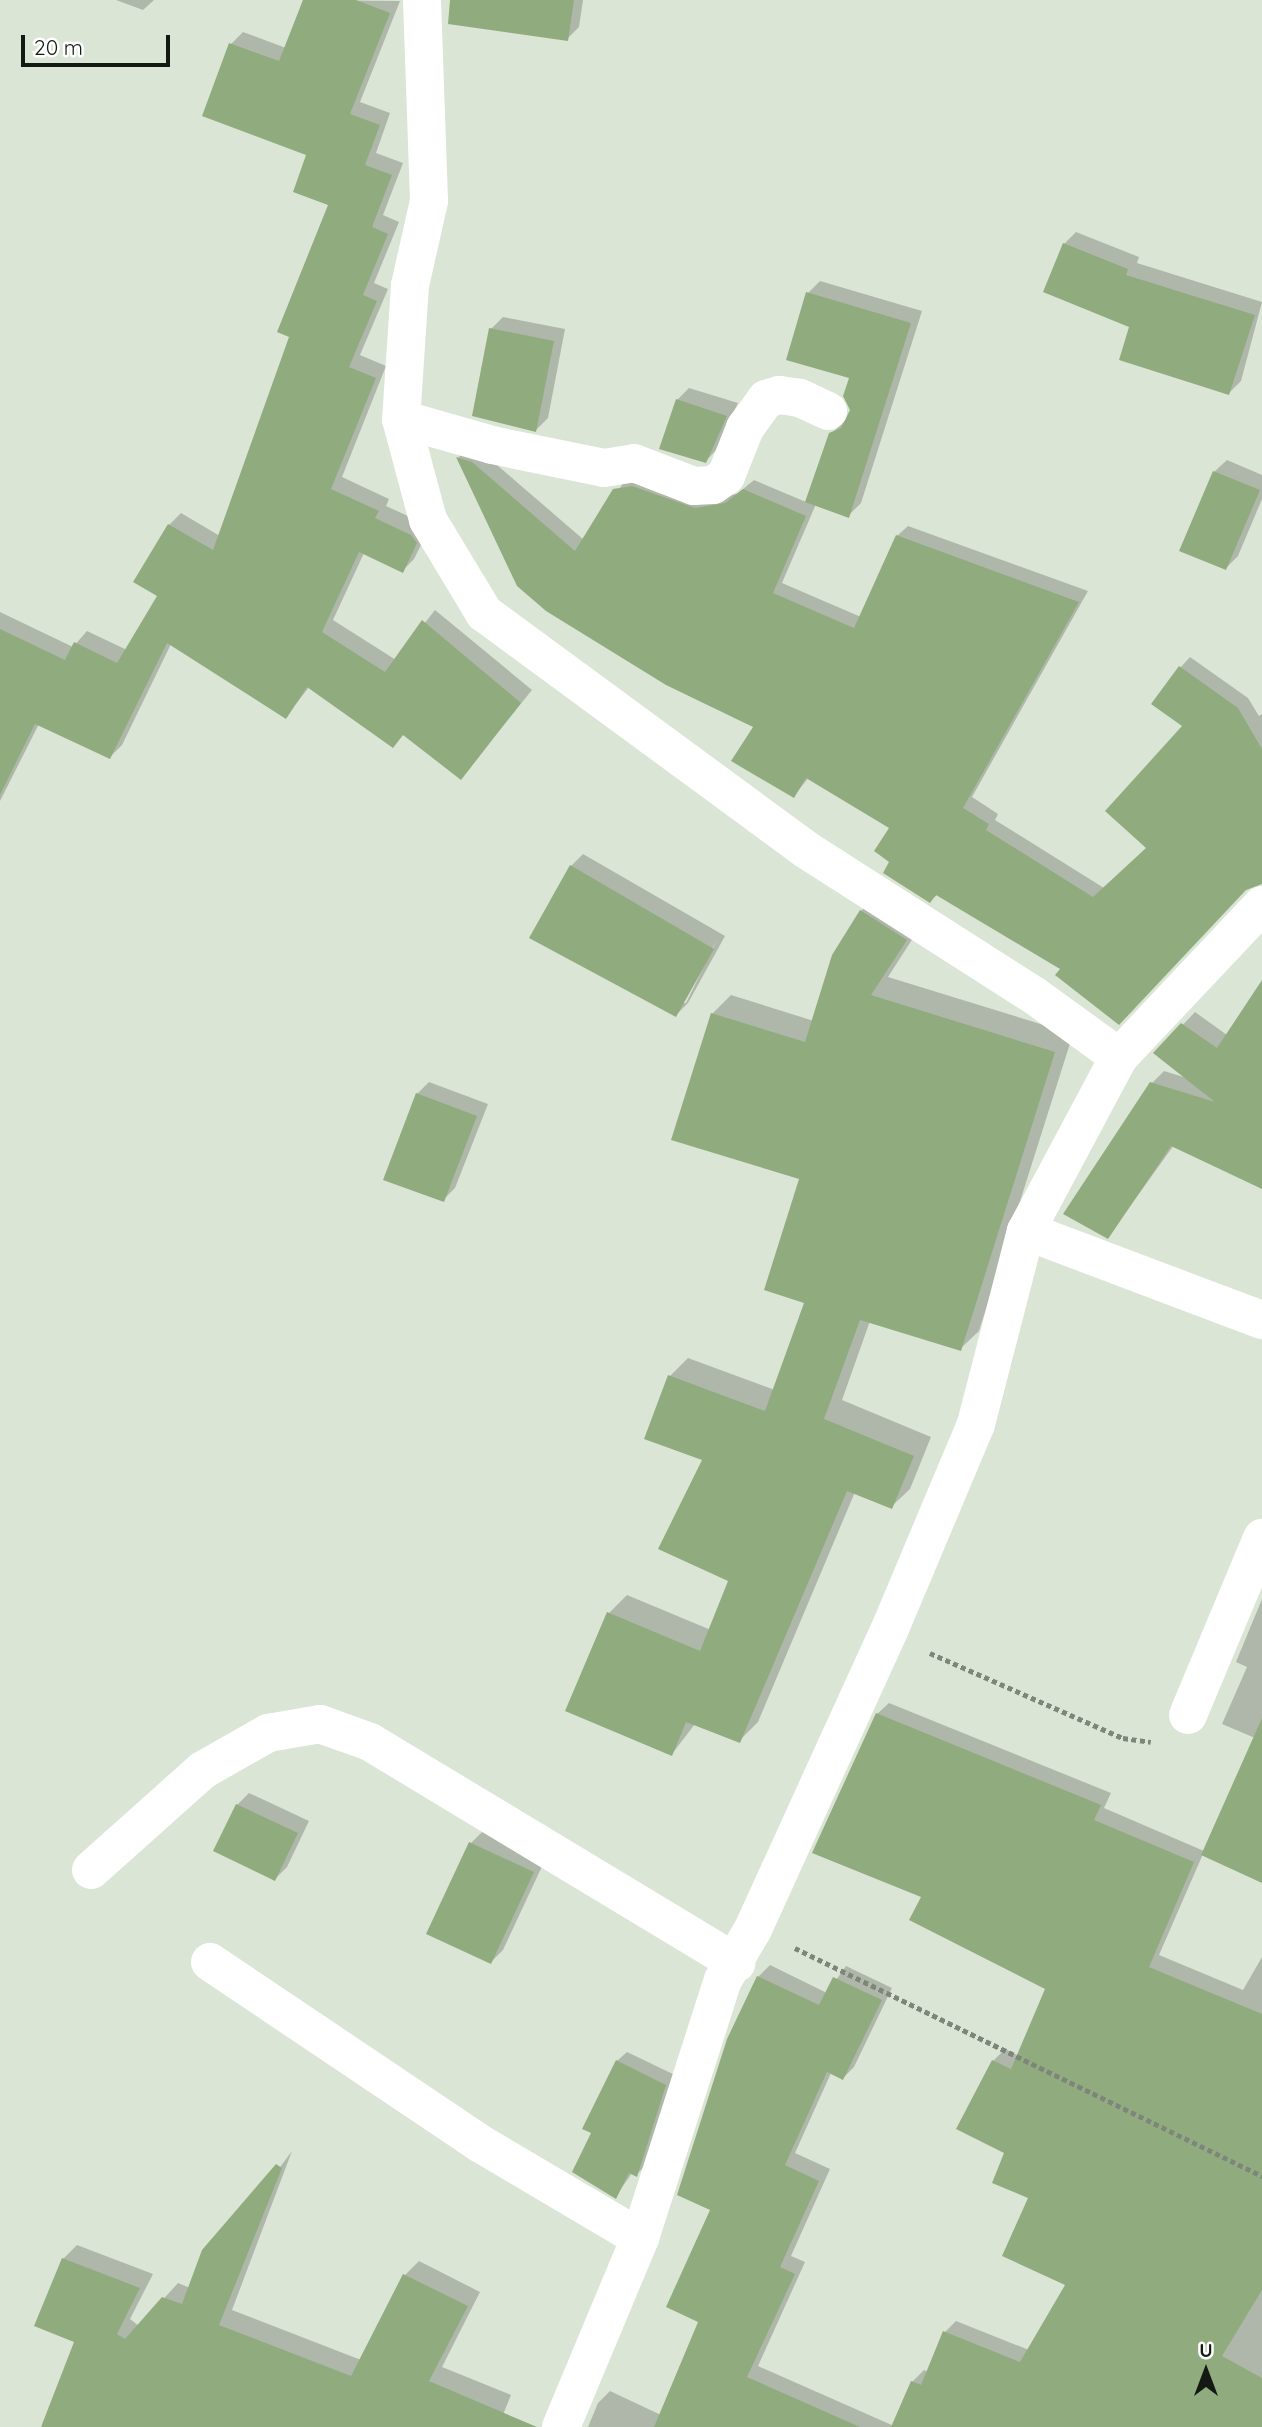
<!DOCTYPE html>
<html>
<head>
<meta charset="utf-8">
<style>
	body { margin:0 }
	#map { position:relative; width:1262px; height:2427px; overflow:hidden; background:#dbe5d5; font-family:Quicksand,sans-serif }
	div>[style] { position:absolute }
	.shadow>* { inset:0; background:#0003 }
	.building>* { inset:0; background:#90ac7e }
	.path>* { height:4.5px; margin-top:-2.25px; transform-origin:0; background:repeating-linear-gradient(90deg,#7e857a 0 5px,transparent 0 8.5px) }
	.minor>* { height:38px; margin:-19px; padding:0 19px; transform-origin:19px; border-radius:19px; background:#fff }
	span { translate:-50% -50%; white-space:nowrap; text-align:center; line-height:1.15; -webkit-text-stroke:5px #fff; paint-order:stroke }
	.north { position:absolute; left:1171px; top:2336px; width:70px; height:70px; -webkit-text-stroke:5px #fff; paint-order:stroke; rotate:0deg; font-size:19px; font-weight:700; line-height:28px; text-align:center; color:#151913 }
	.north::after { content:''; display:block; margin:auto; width:24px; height:32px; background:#151913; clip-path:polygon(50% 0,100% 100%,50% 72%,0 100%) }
	.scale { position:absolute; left:21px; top:35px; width:149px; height:32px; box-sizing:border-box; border:4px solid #151913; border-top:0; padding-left:9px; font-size:21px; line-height:24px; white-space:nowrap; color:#151913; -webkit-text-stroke:5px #fff; paint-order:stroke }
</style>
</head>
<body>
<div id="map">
	<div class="shadow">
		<i style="clip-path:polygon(116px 0,154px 0,143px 10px)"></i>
		<i style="clip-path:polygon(303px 0,400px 1px,360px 102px,390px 113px,376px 153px,403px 163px,383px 215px,399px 222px,374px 283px,388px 289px,360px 355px,386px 366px,342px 477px,389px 499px,386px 506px,423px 523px,428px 531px,414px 559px,402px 571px,364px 553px,333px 620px,396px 660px,435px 610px,532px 690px,461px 778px,404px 734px,393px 746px,309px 687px,286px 717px,171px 644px,122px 745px,110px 757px,39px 724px,0 801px,0 612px,73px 647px,87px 631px,127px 650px,159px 595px,169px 525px,181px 513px,220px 536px,292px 336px,330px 204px,309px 154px,231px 44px,243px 32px,286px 48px)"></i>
		<i style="clip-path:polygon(475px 0,583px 0,579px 27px,567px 39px)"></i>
		<i style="clip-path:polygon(1076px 232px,1139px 257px,1137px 263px,1262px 302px,1241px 381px,1229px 393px,1131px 326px,1064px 244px)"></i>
		<i style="clip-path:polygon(820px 281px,922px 311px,861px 503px,848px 516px,816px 504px,782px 583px,861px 617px,897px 536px,908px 526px,1088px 591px,972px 797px,998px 814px,995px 820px,1104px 888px,1148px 847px,1185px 726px,1180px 668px,1190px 657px,1248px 698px,1259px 716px,1262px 714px,1262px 883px,1062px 969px,938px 894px,930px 901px,892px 861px,892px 828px,809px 777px,794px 796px,755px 726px,458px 458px,467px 448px,482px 452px,584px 540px,626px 479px,706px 498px,737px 494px,754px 480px,806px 502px,831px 434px,850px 416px,851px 377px,808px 293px)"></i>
		<i style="clip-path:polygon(503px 317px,565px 329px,548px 418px,536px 430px,491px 329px)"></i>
		<i style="clip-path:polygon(689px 388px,738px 403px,717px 449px,705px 462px,677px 400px)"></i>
		<i style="clip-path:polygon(1227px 460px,1262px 475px,1262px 499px,1238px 556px,1226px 568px,1214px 472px)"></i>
		<i style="clip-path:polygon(evenodd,583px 854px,725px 936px,688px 1003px,676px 1015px,571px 866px,583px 854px,717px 940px,686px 1003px,682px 1003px,717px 940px)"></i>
		<i style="clip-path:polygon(879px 893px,924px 921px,888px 977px,1073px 1034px,979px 1331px,960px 1349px,870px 1321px,842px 1400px,931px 1437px,910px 1489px,891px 1507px,855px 1492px,758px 1722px,739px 1741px,695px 1724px,672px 1754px,609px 1613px,627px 1595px,711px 1630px,730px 1580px,704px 1459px,670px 1376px,688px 1358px,775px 1390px,807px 1302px,801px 1178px,712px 1014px,731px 995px,814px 1021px,861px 911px)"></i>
		<i style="clip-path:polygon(1262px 997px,1262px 1187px,1174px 1145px,1108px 1237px,1152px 1083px,1164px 1071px,1187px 1078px,1156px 1053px,1195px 1012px,1227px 1035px)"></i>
		<i style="clip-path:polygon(429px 1082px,488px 1104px,455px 1188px,443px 1200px,417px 1094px)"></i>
		<i style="clip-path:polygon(1262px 1599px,1262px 1881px,1203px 1854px,1159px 1955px,1243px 1990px,1262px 1957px,1262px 2427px,588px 2427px,598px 2403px,610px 2391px,661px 2415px,700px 2321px,712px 2209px,758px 1977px,770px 1965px,827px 1993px,846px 1966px,892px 1988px,854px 2067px,843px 2078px,831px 2073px,795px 2153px,830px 2169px,791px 2256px,805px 2262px,758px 2366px,894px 2426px,912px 2382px,924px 2370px,928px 2372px,945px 2332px,956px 2321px,1029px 2350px,1067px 2284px,1007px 2152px,993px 2061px,1005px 2049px,1019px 2056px,1047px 1988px,923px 1896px,877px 1714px,889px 1703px,1111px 1793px,1104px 1808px,1204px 1851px,1255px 1738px,1222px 1724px,1247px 1667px,1236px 1662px)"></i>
		<i style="clip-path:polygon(249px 1793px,309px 1821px,287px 1867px,275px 1879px,237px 1805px)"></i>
		<i style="clip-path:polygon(483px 1831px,545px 1860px,503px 1950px,491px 1962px,428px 1933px,471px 1843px)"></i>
		<i style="clip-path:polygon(627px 2052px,675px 2075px,646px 2165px,636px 2175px,632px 2173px,616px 2196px,593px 2132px,617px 2061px)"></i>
		<i style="clip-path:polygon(292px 2151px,232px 2310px,361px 2360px,405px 2275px,419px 2261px,480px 2292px,442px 2367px,511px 2395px,498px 2427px,43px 2427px,76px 2341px,63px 2259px,77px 2245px,153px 2274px,130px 2319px,139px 2326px,178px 2283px,190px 2288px)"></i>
	</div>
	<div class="building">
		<i style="clip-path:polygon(303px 0,356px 0,390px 13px,350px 114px,380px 125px,365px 165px,392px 175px,372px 227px,388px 234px,363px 295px,377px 301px,349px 367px,376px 378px,331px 489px,379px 511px,375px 518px,411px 535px,417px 543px,403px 573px,359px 552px,322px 632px,385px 672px,422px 620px,521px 703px,461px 780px,403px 735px,393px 748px,307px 687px,286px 719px,167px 643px,110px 759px,35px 724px,0 795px,0 629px,65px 660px,74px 642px,117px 663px,157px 596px,133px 582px,168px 524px,213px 550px,289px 337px,277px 332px,328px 205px,293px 192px,306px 155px,202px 116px,229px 43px,279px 61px)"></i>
		<i style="clip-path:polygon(450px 0,574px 0,568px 41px,448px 24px)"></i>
		<i style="clip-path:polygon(1063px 243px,1128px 269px,1126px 275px,1255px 315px,1229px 395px,1119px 360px,1129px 327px,1043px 292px)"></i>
		<i style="clip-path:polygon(806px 292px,911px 323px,849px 518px,805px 502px,829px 433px,841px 428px,850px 410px,843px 396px,849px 378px,786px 360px)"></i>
		<i style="clip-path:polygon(489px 328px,554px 341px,536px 432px,472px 416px)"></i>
		<i style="clip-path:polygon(676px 399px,727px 416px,706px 463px,659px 449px)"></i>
		<i style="clip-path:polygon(456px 457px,472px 462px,575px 551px,613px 489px,632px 486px,695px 508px,725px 503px,743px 489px,806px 516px,773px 593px,854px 628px,896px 535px,1079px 602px,963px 808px,989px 824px,986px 830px,1093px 897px,1146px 848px,1105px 811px,1182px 726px,1151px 704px,1179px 666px,1238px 708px,1262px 749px,1262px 884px,1246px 890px,1119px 1025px,1055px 975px,1060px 969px,936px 895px,930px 903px,883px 873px,889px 862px,874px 851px,889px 828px,806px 778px,794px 798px,731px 761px,753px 727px,666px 685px,546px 611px,517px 586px)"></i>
		<i style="clip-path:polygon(1213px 471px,1260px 490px,1226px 570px,1179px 551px)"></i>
		<i style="clip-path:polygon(570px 865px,714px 949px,676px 1017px,529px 938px)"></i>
		<i style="clip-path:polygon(860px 910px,907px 940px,871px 995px,1055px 1052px,961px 1351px,860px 1320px,824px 1419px,914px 1456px,892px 1509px,847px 1491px,740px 1743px,686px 1722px,672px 1756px,565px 1711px,607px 1612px,700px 1651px,728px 1581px,658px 1549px,702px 1460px,644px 1439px,668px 1375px,765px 1411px,804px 1303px,764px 1290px,799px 1179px,671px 1140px,711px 1013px,805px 1042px,832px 955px)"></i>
		<i style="clip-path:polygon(1262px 980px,1262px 1189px,1171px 1146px,1108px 1239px,1063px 1214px,1150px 1082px,1215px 1102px,1153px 1053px,1181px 1023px,1217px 1048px)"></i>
		<i style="clip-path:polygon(416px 1093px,477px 1116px,444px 1202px,383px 1180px)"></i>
		<i style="clip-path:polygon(876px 1713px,1101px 1805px,1094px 1820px,1194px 1862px,1149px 1967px,1262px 2014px,1262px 2290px,1222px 2356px,1262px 2378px,1262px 2427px,891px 2427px,911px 2381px,921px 2385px,943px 2331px,1020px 2362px,1065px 2285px,1002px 2256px,1028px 2198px,992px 2183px,1004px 2153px,956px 2129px,992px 2060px,1011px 2069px,1045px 1989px,909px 1920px,921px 1897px,812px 1853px)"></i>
		<i style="clip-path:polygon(1262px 1718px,1262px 1883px,1201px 1855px)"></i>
		<i style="clip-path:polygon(236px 1804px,298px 1833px,275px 1881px,213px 1851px)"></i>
		<i style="clip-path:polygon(469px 1842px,534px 1872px,491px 1964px,426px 1934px)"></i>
		<i style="clip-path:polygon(757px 1976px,819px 2005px,833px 1977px,882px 2000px,843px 2080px,827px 2072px,785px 2165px,819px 2181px,780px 2267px,795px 2274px,747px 2377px,860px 2427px,654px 2427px,698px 2322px,666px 2307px,710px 2210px,677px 2195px,727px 2039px)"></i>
		<i style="clip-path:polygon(616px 2060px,666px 2085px,637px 2177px,629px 2173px,616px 2199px,572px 2172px,591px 2133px,582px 2129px)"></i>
		<i style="clip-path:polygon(276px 2164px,282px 2168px,219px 2325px,351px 2376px,403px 2274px,468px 2306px,429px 2381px,537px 2427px,41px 2427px,74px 2342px,34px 2326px,62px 2258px,140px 2288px,117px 2334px,125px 2339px,162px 2297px,182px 2304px,202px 2250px)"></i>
	</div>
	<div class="path">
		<i style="left:930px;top:1653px;width:211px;rotate:23.8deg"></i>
		<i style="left:1123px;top:1738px;width:28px;rotate:8deg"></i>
		<i style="left:795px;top:1948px;width:520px;rotate:26.02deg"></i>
	</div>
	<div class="minor">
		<i style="left:422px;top:0;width:201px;rotate:88deg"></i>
		<i style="left:429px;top:201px;width:86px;rotate:102.7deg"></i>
		<i style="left:410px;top:285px;width:134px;rotate:93.8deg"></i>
		<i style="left:401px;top:419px;width:105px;rotate:75deg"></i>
		<i style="left:428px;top:520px;width:109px;rotate:58.9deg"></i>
		<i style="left:484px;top:613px;width:398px;rotate:36.3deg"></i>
		<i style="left:805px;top:849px;width:273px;rotate:32.6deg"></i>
		<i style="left:1035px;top:996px;width:104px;rotate:36deg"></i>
		<i style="left:1119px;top:1057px;width:209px;rotate:-46.7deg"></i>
		<i style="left:401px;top:419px;width:95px;rotate:15.9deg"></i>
		<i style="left:492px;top:445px;width:114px;rotate:11.6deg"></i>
		<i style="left:604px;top:468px;width:30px;rotate:-9deg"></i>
		<i style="left:634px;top:463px;width:64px;rotate:21deg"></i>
		<i style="left:694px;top:486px;width:19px;rotate:-3deg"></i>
		<i style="left:713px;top:485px;width:16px;rotate:-35deg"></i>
		<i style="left:726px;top:476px;width:52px;rotate:-68.4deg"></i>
		<i style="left:745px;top:428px;width:36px;rotate:-54deg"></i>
		<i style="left:766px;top:399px;width:14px;rotate:-17deg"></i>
		<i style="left:779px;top:395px;width:21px;rotate:8deg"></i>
		<i style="left:800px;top:398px;width:31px;rotate:25deg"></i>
		<i style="left:1026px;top:1231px;width:252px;rotate:20.7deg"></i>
		<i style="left:1188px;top:1715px;width:192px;rotate:-67.3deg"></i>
		<i style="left:91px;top:1870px;width:150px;rotate:-41.8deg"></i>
		<i style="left:203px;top:1770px;width:75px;rotate:-29.6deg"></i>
		<i style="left:268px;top:1733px;width:53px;rotate:-9.8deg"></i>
		<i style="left:320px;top:1724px;width:53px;rotate:19.8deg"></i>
		<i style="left:370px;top:1742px;width:428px;rotate:31.1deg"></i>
		<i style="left:210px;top:1962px;width:326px;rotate:33.9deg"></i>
		<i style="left:481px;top:2144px;width:185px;rotate:30.6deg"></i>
		<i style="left:561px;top:2427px;width:205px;rotate:-67.3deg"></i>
		<i style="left:640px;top:2238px;width:271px;rotate:-72.2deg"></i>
		<i style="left:723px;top:1980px;width:59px;rotate:-59.5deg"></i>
		<i style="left:753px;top:1929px;width:328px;rotate:-65.5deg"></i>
		<i style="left:889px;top:1631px;width:225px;rotate:-67.2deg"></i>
		<i style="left:976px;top:1424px;width:199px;rotate:-75.5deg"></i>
		<i style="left:1026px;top:1231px;width:197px;rotate:-61.9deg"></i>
	</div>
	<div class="north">U</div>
	<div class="scale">20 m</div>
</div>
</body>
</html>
